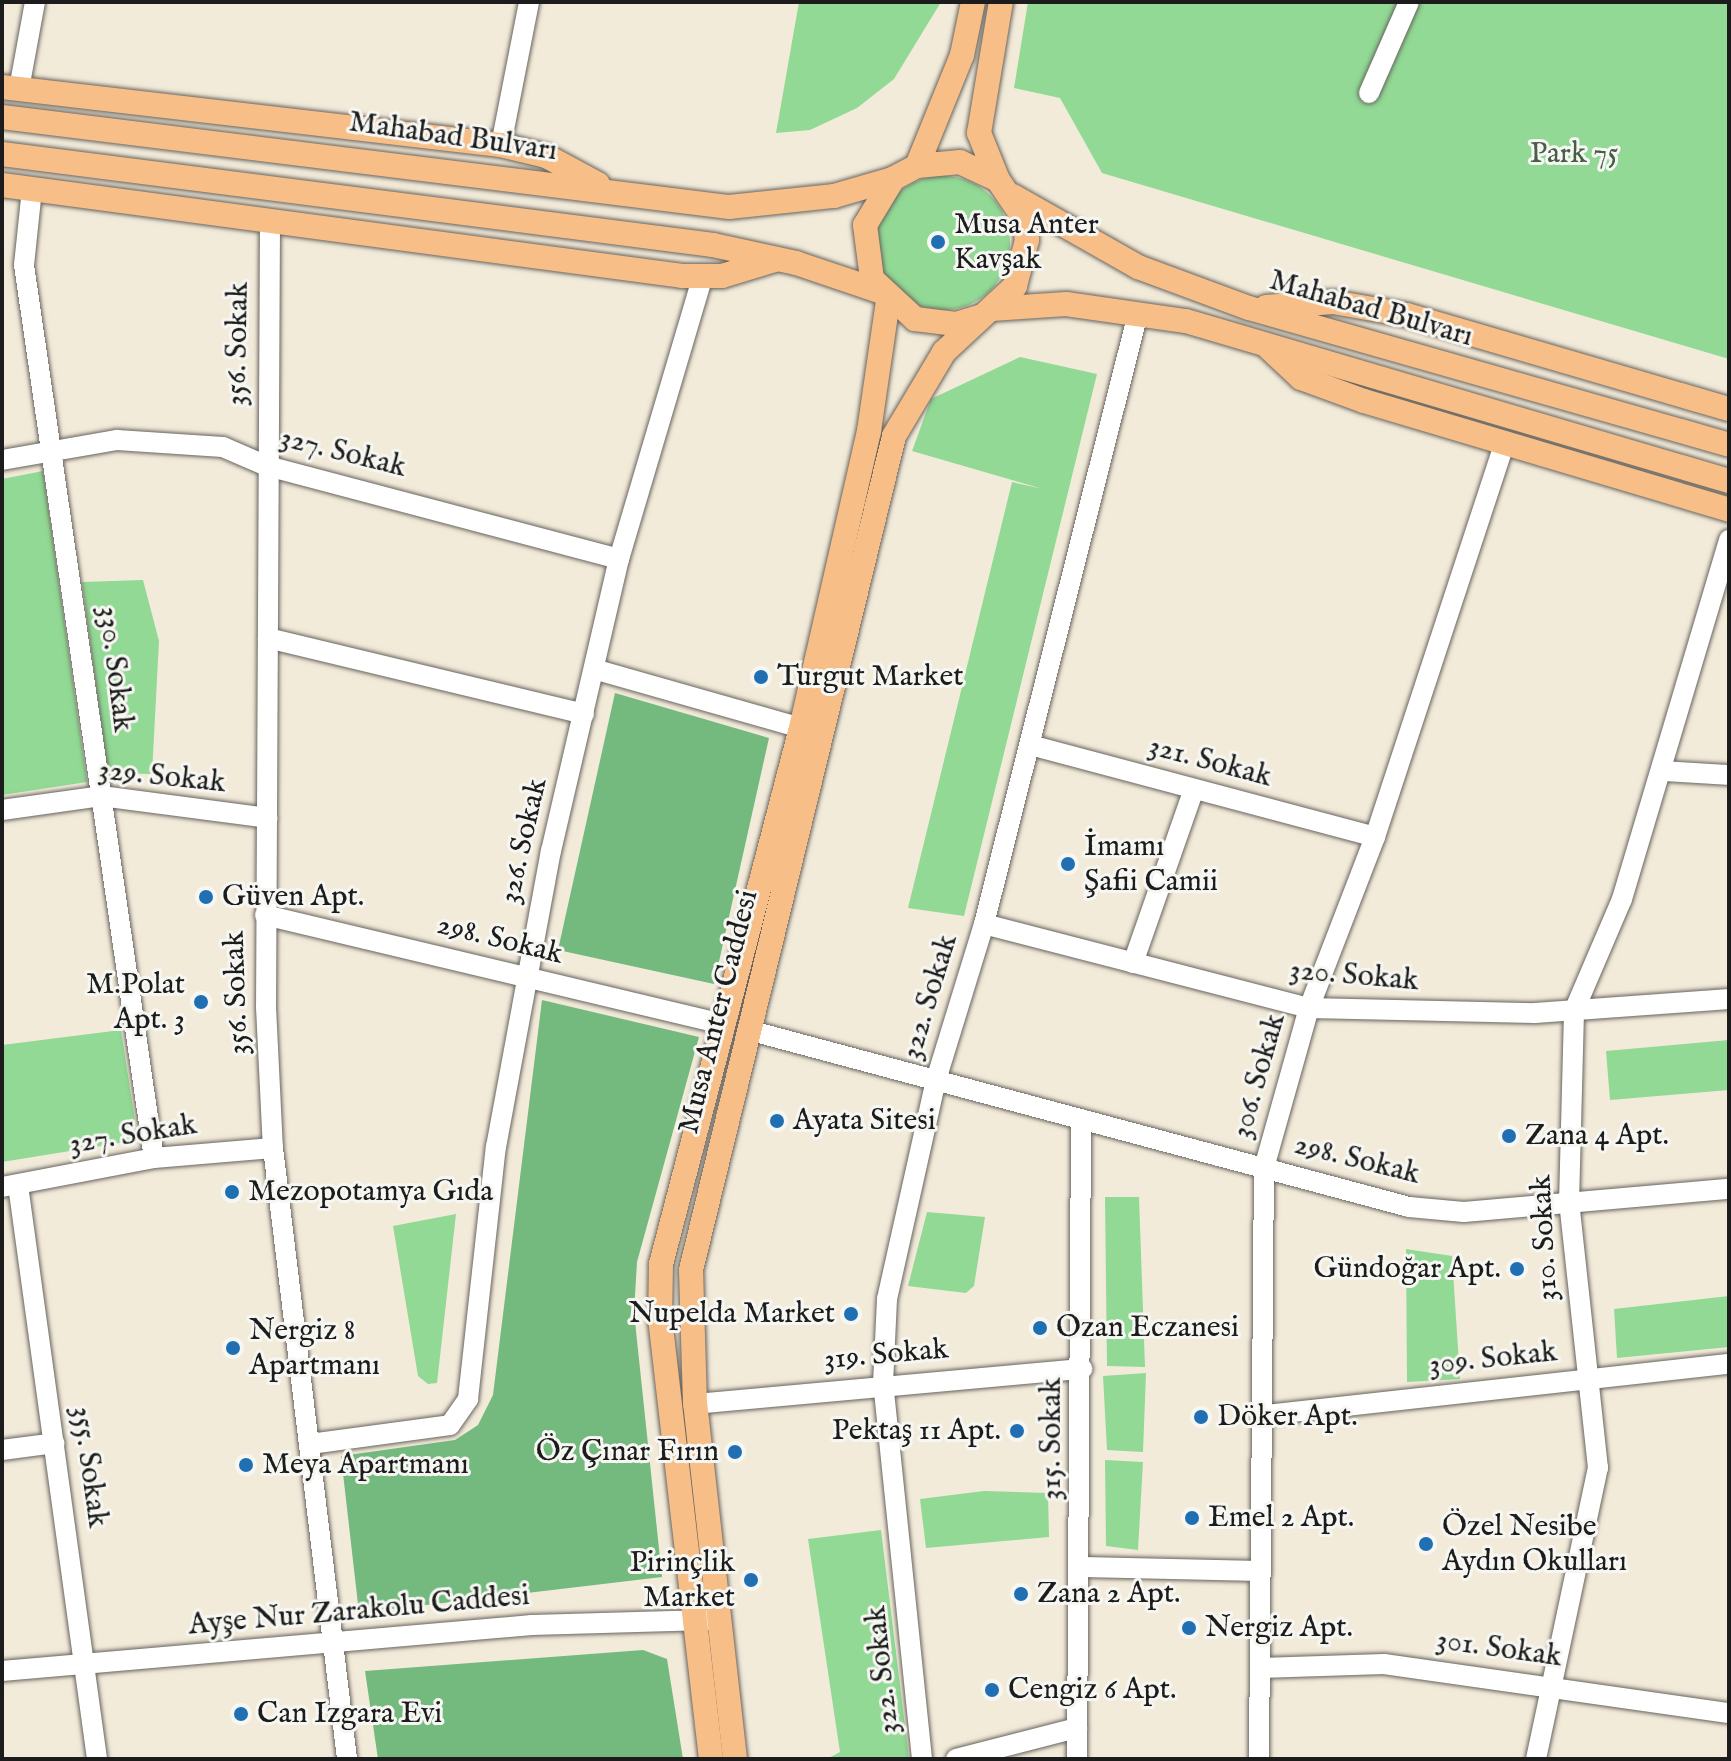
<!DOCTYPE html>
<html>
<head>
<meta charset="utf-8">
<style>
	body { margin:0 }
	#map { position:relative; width:1731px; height:1761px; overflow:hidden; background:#f3ebda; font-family:"IM FELL English",serif }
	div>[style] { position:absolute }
	.green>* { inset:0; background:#91d994 }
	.round { border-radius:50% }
	.forest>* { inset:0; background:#74b97e }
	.roads { filter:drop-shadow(0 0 2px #67645e) drop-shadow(0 0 2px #67645e) }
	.minor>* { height:20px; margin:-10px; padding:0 10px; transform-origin:10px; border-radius:10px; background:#fff }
	.major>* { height:24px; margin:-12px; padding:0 12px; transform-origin:12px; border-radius:12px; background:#f7be87 }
	.dots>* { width:22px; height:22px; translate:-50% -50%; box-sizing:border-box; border:4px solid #f6f6f2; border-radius:50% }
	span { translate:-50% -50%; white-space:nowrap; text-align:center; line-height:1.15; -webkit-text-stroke:6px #f6f6f2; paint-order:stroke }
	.street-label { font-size:30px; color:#1c1c1c }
	.park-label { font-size:30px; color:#455e46 }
	.poi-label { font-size:30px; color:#1c1c1c }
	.left { translate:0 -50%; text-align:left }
	.right { translate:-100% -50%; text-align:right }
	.frame { position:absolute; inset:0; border:4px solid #1c1c1c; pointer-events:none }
</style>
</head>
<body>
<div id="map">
	<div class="green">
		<i style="clip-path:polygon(799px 2px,941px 2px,894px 79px,857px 108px,810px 130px,776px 133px)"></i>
		<i style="clip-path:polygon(1028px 2px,1729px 2px,1729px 359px,1102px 173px,1060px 98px,1014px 88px)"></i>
		<i class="round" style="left:876px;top:176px;width:134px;height:134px"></i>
		<i style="clip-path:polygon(1020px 357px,1097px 374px,964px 916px,908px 908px,1012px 482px,1043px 489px,912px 451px,931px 399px)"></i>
		<i style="clip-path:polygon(43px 471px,87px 782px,2px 795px,2px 479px)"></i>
		<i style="clip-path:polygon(143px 580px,159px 641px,152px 774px,108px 773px,82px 582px)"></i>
		<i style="clip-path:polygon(121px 1030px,138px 1140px,2px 1162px,2px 1045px)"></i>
		<i style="clip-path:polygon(1729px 1040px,1729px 1090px,1610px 1100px,1606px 1051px)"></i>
		<i style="clip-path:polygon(1105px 1197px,1139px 1197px,1145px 1367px,1107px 1366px)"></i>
		<i style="clip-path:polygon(927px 1212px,985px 1217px,974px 1286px,966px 1293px,908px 1286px)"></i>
		<i style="clip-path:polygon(456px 1214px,437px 1383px,428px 1384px,418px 1376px,393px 1226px)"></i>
		<i style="clip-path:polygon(1406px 1249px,1452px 1256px,1460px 1379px,1407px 1382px)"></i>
		<i style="clip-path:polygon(1729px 1296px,1729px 1347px,1617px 1358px,1614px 1309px)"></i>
		<i style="clip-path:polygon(1146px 1373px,1143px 1452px,1107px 1450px,1103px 1376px)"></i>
		<i style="clip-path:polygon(1105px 1460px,1143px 1462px,1138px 1550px,1106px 1546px)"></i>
		<i style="clip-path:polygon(984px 1491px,1048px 1493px,1049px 1537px,926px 1548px,920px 1499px)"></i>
		<i style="clip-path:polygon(881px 1530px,909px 1759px,827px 1759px,840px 1752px,808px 1539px)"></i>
	</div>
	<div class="forest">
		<i style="clip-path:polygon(615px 693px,769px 738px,714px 984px,558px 950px)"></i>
		<i style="clip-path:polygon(542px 1000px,699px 1037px,637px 1262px,634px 1312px,662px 1577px,359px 1613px,341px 1456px,455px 1440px,478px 1425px,493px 1395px)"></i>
		<i style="clip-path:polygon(643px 1650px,667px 1659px,683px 1759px,378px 1759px,365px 1671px)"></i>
	</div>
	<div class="roads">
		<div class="minor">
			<i style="left:19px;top:89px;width:88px;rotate:-79.6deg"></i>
			<i style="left:1369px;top:93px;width:99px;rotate:-66.3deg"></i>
			<i style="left:501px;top:145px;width:146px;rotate:-78.9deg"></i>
			<i style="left:32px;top:189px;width:76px;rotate:96deg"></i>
			<i style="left:24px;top:265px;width:902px;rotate:81.72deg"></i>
			<i style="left:270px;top:222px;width:785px;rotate:90.29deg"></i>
			<i style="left:266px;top:1007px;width:141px;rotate:87.2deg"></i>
			<i style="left:273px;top:1148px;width:615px;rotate:83.09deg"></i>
			<i style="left:2px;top:460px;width:117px;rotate:-9.9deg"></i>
			<i style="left:117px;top:440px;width:106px;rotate:3.8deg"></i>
			<i style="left:223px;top:447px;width:48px;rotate:23.4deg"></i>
			<i style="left:267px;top:466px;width:364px;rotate:14.8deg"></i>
			<i style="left:268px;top:638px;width:325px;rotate:13.5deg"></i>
			<i style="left:594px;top:669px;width:215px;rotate:15.9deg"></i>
			<i style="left:1030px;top:745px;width:357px;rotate:14.9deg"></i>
			<i style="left:1663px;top:771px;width:66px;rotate:3.5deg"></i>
			<i style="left:2px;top:810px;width:100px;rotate:-8deg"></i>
			<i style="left:101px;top:796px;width:168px;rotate:7.5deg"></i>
			<i style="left:265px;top:915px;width:468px;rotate:13.4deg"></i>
			<i style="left:984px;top:924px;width:336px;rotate:14.5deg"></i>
			<i style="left:1309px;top:1008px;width:226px;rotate:1.3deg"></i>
			<i style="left:1535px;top:1013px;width:195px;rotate:-4.1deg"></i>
			<i style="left:1133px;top:963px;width:184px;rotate:-70.7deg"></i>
			<i style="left:748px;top:1030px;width:684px;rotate:14.99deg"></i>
			<i style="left:1409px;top:1207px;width:55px;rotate:5.2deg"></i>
			<i style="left:1464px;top:1212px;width:266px;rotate:-5deg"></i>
			<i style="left:18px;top:1185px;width:579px;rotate:82.16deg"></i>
			<i style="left:2px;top:1187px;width:155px;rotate:-10.8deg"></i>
			<i style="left:154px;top:1158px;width:119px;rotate:-4.8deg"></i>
			<i style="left:695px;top:1404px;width:389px;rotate:-5.2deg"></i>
			<i style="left:1265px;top:1415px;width:467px;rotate:-6.3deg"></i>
			<i style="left:310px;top:1444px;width:141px;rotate:-7.7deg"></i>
			<i style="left:450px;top:1425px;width:32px;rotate:-55deg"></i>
			<i style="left:468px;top:1399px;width:254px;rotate:-83.7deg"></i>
			<i style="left:496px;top:1147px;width:301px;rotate:-79.5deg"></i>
			<i style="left:551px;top:851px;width:300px;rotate:-76.9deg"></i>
			<i style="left:619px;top:559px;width:295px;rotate:-73.5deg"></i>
			<i style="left:2px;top:1450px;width:53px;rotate:-7.5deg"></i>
			<i style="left:1082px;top:1567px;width:179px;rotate:1.3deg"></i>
			<i style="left:1260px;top:1668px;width:124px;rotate:-1.8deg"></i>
			<i style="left:1384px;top:1664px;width:348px;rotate:8.1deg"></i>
			<i style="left:2px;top:1671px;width:532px;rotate:-4.96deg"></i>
			<i style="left:532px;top:1625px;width:175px;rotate:-1.6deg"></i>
			<i style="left:922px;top:1759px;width:377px;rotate:-95.9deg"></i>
			<i style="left:883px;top:1384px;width:85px;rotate:-87.3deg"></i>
			<i style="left:887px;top:1299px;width:224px;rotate:-77.4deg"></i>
			<i style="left:936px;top:1080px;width:163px;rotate:-72.9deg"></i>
			<i style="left:984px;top:924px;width:630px;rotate:-75.85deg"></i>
			<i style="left:956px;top:1759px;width:125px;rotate:-14.4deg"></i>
			<i style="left:1077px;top:1759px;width:639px;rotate:-89.64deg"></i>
			<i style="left:1259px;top:1759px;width:591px;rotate:-89.52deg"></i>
			<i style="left:1264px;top:1168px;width:166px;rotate:-74.3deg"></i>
			<i style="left:1309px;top:1008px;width:183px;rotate:-68.9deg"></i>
			<i style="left:1375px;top:837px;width:416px;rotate:-71.8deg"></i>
			<i style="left:1536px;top:1759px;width:298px;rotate:-78deg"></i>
			<i style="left:1598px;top:1468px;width:267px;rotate:-96.2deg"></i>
			<i style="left:1569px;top:1203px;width:192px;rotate:-88.5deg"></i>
			<i style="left:1574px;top:1011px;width:122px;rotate:-66.8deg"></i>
			<i style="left:1622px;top:899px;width:375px;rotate:-73.4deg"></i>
		</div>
		<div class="major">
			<i style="left:2px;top:87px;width:502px;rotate:6.63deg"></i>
			<i style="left:501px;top:145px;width:46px;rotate:13.7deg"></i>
			<i style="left:546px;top:156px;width:59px;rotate:28.3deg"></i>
			<i style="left:2px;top:117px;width:733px;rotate:7.06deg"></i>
			<i style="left:729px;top:207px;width:106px;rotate:-6deg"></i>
			<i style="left:834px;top:196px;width:61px;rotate:-16.1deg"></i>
			<i style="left:2px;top:154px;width:717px;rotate:7.29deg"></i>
			<i style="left:713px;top:245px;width:85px;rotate:12.2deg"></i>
			<i style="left:796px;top:263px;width:91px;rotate:18.6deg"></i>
			<i style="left:917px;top:166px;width:120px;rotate:-67.9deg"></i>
			<i style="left:962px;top:55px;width:54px;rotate:-78.3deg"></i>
			<i style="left:998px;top:180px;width:51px;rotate:-112deg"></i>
			<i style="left:979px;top:133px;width:133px;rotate:-80.5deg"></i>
			<i style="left:2px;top:185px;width:686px;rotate:7.62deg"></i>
			<i style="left:682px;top:276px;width:40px"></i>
			<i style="left:722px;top:276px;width:55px;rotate:-16.8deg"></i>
			<i style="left:1013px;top:196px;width:144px;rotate:29.6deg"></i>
			<i style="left:1138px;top:267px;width:118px;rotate:20.3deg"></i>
			<i style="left:1249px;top:308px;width:499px;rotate:15.9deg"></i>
			<i style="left:1266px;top:307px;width:67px;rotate:-4.3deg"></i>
			<i style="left:1333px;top:302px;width:75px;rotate:10deg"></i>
			<i style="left:1407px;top:315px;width:335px;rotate:16.3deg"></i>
			<i style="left:992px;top:309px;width:74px;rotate:-3.9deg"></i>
			<i style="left:1066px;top:304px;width:121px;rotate:8.1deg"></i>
			<i style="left:1186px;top:321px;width:566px;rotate:16.42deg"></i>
			<i style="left:1269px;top:348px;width:44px;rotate:43.2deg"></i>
			<i style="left:1301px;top:378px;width:67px;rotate:20.1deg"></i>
			<i style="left:1364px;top:401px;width:381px;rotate:16.6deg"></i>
			<i style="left:711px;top:1759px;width:441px;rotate:-96.6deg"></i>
			<i style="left:660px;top:1321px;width:57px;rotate:-89deg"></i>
			<i style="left:661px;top:1264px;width:554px;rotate:-75.36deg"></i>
			<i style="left:801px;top:728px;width:305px;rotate:-77.1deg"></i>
			<i style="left:869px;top:431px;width:131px;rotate:-81.7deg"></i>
			<i style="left:735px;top:1759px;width:357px;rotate:-96.4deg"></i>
			<i style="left:695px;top:1404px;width:134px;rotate:-91.7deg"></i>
			<i style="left:691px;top:1270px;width:858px;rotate:-76.32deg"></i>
			<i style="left:894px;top:436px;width:98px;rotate:-59.2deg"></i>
			<i style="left:944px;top:352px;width:97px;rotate:-42.9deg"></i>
			<i style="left:1015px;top:286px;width:48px;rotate:-75.4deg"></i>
			<i style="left:1027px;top:240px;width:23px;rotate:-100deg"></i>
			<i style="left:1023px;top:217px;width:45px;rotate:-124deg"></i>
			<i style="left:998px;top:180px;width:42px;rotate:-154.7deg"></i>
			<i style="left:960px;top:162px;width:43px;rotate:174.7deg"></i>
			<i style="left:917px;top:166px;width:27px;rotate:152deg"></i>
			<i style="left:893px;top:179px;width:54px;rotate:121.3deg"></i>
			<i style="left:865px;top:225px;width:54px;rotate:82.6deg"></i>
			<i style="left:872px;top:279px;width:59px;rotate:42.9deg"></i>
			<i style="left:915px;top:319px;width:41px;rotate:7deg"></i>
			<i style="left:956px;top:324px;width:24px;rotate:-17deg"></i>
		</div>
	</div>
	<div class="dots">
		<i style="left:938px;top:242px;background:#1f6fb2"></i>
		<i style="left:761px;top:677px;background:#1f6fb2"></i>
		<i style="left:1068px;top:864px;background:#1f6fb2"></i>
		<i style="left:206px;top:897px;background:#1f6fb2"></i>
		<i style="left:201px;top:1002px;background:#1f6fb2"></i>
		<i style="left:777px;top:1121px;background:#1f6fb2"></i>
		<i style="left:1509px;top:1136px;background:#1f6fb2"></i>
		<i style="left:232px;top:1192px;background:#1f6fb2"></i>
		<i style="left:1517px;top:1269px;background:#1f6fb2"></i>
		<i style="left:851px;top:1314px;background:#1f6fb2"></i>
		<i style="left:1040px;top:1328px;background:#1f6fb2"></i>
		<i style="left:233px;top:1348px;background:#1f6fb2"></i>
		<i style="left:1201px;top:1417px;background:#1f6fb2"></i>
		<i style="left:1017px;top:1431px;background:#1f6fb2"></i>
		<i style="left:735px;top:1452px;background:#1f6fb2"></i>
		<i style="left:246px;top:1465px;background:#1f6fb2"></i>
		<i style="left:1192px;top:1518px;background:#1f6fb2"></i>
		<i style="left:1426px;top:1544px;background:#1f6fb2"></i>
		<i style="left:751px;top:1580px;background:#1f6fb2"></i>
		<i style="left:1021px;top:1594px;background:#1f6fb2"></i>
		<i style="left:1189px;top:1628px;background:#1f6fb2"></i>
		<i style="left:992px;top:1690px;background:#1f6fb2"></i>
		<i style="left:241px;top:1714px;background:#1f6fb2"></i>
	</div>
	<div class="street-label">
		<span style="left:453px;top:137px;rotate:8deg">Mahabad Bulvarı</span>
		<span style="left:1371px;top:309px;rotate:16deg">Mahabad Bulvarı</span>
		<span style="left:238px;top:344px;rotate:-89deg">356. Sokak</span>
		<span style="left:343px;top:453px;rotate:14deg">327. Sokak</span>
		<span style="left:115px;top:669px;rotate:83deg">330. Sokak</span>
		<span style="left:1210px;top:762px;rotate:15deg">321. Sokak</span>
		<span style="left:162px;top:777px;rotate:6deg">329. Sokak</span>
		<span style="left:524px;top:841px;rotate:-77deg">326. Sokak</span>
		<span style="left:500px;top:940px;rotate:14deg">298. Sokak</span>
		<span style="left:1354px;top:976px;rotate:5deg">320. Sokak</span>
		<span style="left:237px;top:993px;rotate:-92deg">356. Sokak</span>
		<span style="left:930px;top:997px;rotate:-73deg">322. Sokak</span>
		<span style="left:719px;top:1012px;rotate:-76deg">Musa Anter Caddesi</span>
		<span style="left:1259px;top:1076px;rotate:-74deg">306. Sokak</span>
		<span style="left:133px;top:1135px;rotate:-9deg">327. Sokak</span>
		<span style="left:1357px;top:1160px;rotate:14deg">298. Sokak</span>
		<span style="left:1545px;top:1238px;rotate:-93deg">310. Sokak</span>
		<span style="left:886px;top:1355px;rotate:-5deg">319. Sokak</span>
		<span style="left:1493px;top:1359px;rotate:-6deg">309. Sokak</span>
		<span style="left:1052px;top:1439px;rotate:-90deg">315. Sokak</span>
		<span style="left:89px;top:1467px;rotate:82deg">355. Sokak</span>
		<span style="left:359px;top:1611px;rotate:-5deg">Ayşe Nur Zarakolu Caddesi</span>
		<span style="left:1499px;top:1649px;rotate:8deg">301. Sokak</span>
		<span style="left:883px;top:1670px;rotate:-96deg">322. Sokak</span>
	</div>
	<div class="park-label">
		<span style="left:1574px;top:154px">Park 75</span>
	</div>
	<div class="poi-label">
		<span class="left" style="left:954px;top:242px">Musa Anter<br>Kavşak</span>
		<span class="left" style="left:777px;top:677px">Turgut Market</span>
		<span class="left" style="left:1084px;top:864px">İmamı<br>Şafii Camii</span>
		<span class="left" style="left:222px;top:897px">Güven Apt.</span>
		<span class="right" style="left:185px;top:1002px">M.Polat<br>Apt. 3</span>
		<span class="left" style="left:793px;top:1121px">Ayata Sitesi</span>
		<span class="left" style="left:1525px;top:1136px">Zana 4 Apt.</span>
		<span class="left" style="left:248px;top:1192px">Mezopotamya Gıda</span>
		<span class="right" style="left:1501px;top:1269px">Gündoğar Apt.</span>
		<span class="right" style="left:835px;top:1314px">Nupelda Market</span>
		<span class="left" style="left:1056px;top:1328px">Ozan Eczanesi</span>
		<span class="left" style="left:249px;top:1348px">Nergiz 8<br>Apartmanı</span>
		<span class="left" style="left:1217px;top:1417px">Döker Apt.</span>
		<span class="right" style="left:1001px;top:1431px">Pektaş 11 Apt.</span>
		<span class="right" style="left:719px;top:1452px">Öz Çınar Fırın</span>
		<span class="left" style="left:262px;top:1465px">Meya Apartmanı</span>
		<span class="left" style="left:1208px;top:1518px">Emel 2 Apt.</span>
		<span class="left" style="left:1442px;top:1544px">Özel Nesibe<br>Aydın Okulları</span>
		<span class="right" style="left:735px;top:1580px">Pirinçlik<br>Market</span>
		<span class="left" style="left:1037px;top:1594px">Zana 2 Apt.</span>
		<span class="left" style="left:1205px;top:1628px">Nergiz Apt.</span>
		<span class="left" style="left:1008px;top:1690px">Cengiz 6 Apt.</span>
		<span class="left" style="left:257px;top:1714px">Can Izgara Evi</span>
	</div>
	<div class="frame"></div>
</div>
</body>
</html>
